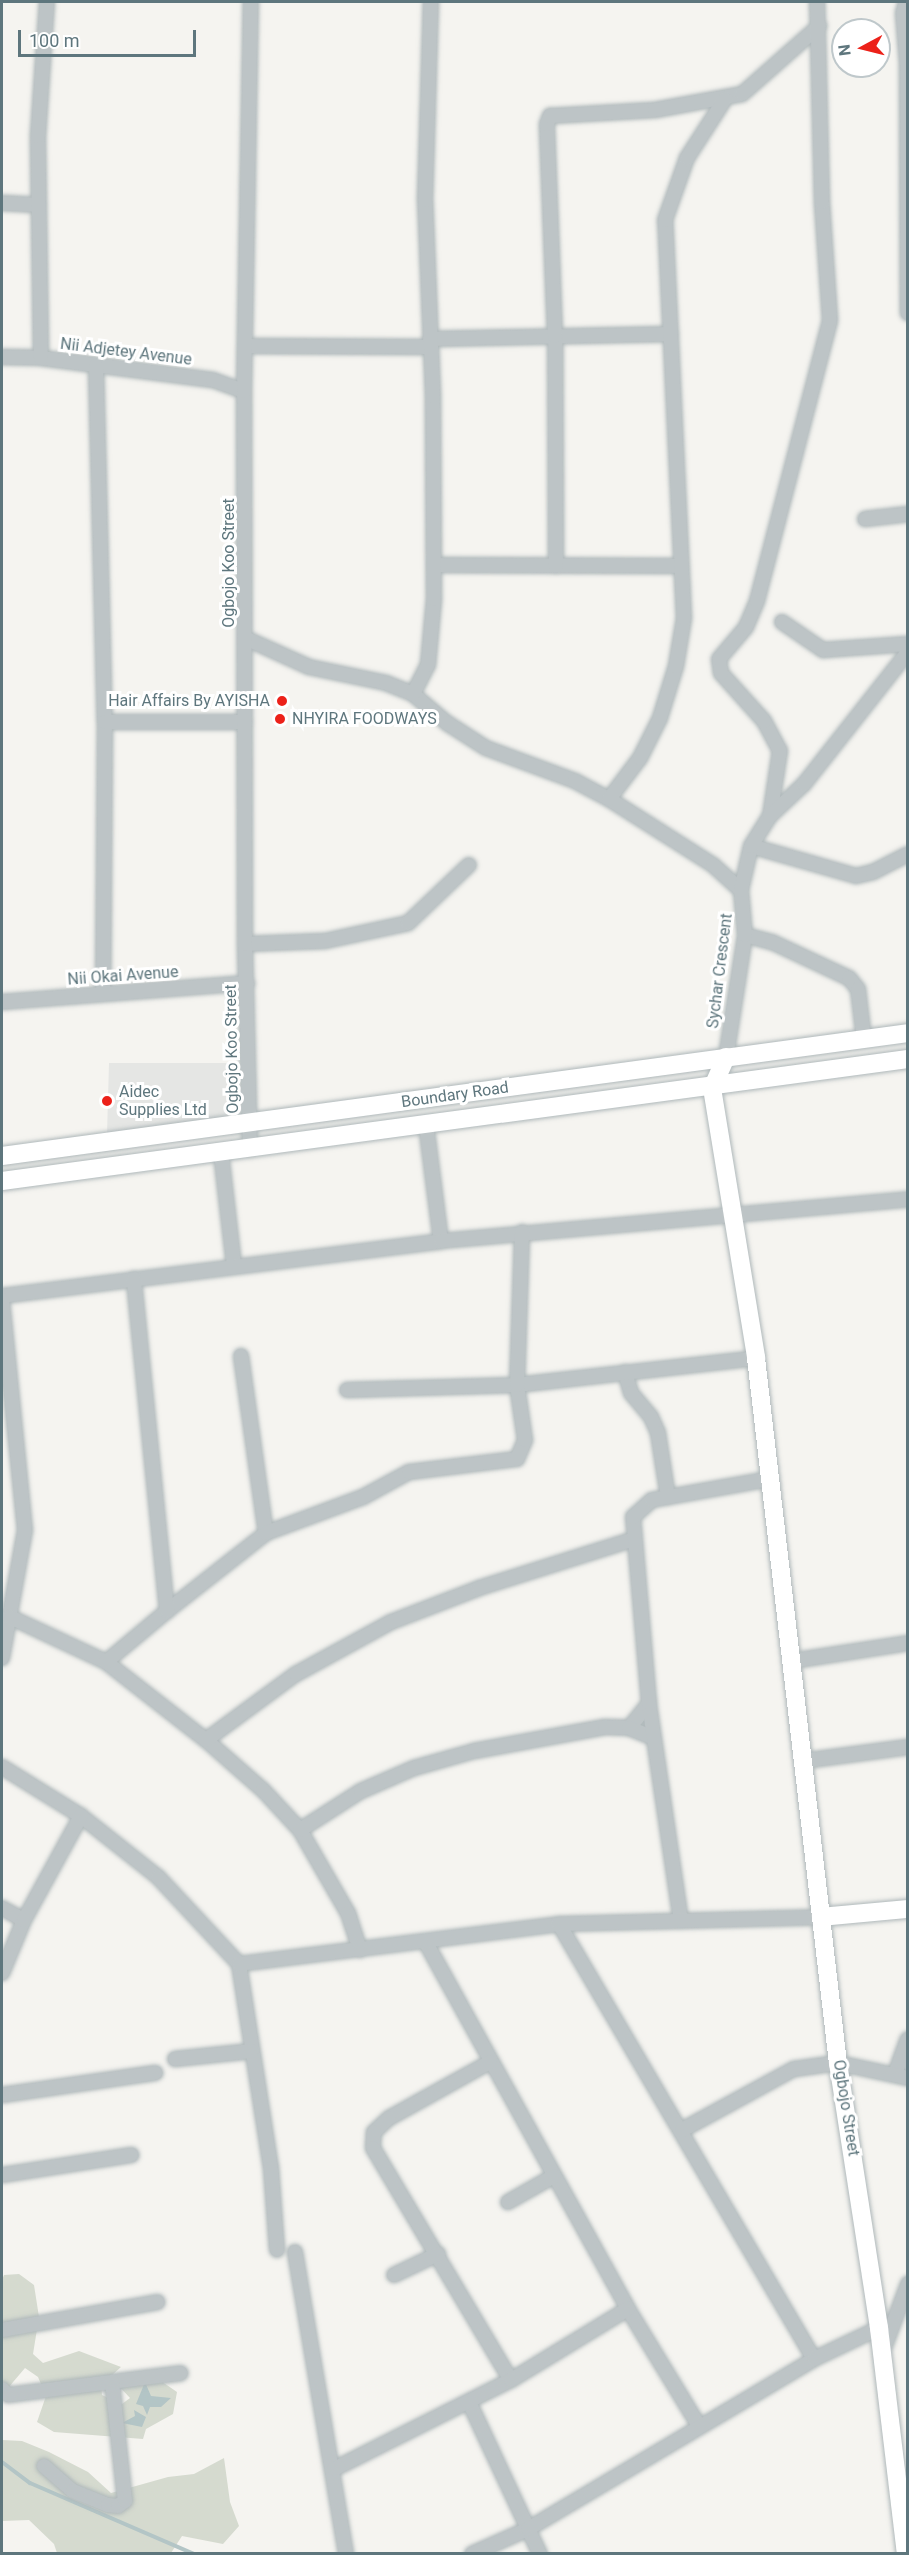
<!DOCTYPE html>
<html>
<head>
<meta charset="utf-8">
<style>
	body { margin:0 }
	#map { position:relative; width:909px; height:2555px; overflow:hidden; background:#f5f4f0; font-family:Roboto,sans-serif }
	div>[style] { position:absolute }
	.built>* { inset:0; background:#e5e6e4 }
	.green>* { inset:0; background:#d5dacf }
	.water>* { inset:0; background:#b3c5c6 }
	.stream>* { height:4px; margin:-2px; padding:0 2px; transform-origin:2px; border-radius:2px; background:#b3c5c6 }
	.roads { filter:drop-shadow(0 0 2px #afb8ba) drop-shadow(0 0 2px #afb8ba) }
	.street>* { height:14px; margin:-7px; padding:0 7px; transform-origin:7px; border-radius:7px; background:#bdc4c6 }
	.secondary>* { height:18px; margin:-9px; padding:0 9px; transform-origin:9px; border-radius:9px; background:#fff }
	.dots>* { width:16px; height:16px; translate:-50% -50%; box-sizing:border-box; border:3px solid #fff; border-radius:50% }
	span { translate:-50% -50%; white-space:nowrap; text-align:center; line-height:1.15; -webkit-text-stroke:6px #fff; paint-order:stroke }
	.street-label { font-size:16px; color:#5e767d }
	.poi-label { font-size:16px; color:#5e767d }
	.right { translate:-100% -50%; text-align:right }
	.left { translate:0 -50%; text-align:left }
	.frame { position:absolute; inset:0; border:3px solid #5e767d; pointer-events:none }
	.north { position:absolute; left:831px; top:18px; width:60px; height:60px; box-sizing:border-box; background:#fff; border:2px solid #bfc8cb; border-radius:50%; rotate:263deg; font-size:16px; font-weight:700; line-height:24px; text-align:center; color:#5e767d }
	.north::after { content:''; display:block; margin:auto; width:21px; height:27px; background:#ec2119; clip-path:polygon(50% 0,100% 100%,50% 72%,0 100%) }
	.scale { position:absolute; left:18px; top:30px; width:178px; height:27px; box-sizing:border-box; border:3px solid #5e767d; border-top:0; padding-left:8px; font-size:18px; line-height:21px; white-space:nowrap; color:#5e767d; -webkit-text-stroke:4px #fff; paint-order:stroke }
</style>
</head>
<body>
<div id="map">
	<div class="built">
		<i style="clip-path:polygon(109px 1063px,228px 1063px,228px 1118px,107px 1134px)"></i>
	</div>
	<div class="green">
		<i style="clip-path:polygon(19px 2274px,34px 2285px,39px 2317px,33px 2354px,43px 2363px,79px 2351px,121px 2367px,101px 2385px,102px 2395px,122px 2404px,130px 2398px,117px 2384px,161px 2381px,177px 2392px,173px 2414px,146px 2429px,143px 2439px,54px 2432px,37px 2422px,46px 2396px,38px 2377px,25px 2368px,8px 2388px,2px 2383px,2px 2280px,4px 2275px)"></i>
		<i style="clip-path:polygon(2px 2440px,22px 2441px,49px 2452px,88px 2472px,111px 2493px,168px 2477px,194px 2474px,224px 2458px,230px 2502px,239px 2526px,223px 2544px,182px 2536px,171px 2553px,57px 2553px,54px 2544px,29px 2520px,2px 2521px)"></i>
	</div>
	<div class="water">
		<i style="clip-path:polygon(145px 2382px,151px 2396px,171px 2398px,161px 2407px,150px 2407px,147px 2415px,143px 2406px,136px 2404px)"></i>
		<i style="clip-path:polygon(134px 2410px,146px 2417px,142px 2427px,122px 2423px,135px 2416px)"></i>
	</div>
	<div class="stream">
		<i style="left:2px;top:2462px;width:35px;rotate:37deg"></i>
		<i style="left:30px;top:2483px;width:179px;rotate:23.4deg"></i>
	</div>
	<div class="roads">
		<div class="street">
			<i style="left:906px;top:2px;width:11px;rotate:105deg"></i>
			<i style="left:903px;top:13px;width:50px;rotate:85.4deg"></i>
			<i style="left:907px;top:63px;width:250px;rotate:89.8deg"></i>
			<i style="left:2px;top:203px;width:37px;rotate:3deg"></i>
			<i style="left:430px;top:339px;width:241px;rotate:-1.2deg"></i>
			<i style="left:245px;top:346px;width:185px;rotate:0.3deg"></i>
			<i style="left:2px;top:357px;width:39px;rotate:1deg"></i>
			<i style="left:41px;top:358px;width:173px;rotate:7.3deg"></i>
			<i style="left:213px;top:380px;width:33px;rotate:20deg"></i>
			<i style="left:41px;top:358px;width:222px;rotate:-90.8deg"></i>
			<i style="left:38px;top:136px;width:134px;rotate:-86.2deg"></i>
			<i style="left:96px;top:366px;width:356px;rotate:88.6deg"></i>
			<i style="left:105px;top:722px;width:272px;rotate:90.4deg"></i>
			<i style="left:865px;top:519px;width:43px;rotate:-6.6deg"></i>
			<i style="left:435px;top:565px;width:245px;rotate:0.2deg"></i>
			<i style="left:556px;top:566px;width:230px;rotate:-90.2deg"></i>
			<i style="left:555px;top:336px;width:212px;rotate:-92.2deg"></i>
			<i style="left:547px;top:124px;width:9px;rotate:-69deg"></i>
			<i style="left:550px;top:116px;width:105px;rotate:-3.3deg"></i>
			<i style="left:655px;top:110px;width:88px;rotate:-10.4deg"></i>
			<i style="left:742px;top:94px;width:103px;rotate:-41.4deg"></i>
			<i style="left:782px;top:622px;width:50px;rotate:34.3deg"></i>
			<i style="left:823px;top:650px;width:85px;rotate:-4deg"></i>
			<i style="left:245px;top:638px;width:70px;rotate:24.4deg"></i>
			<i style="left:309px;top:667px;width:79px;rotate:11.7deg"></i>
			<i style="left:386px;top:683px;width:29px;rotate:22deg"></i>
			<i style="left:413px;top:694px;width:45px;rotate:40.5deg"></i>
			<i style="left:447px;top:723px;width:46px;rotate:32.7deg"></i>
			<i style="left:486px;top:748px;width:95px;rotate:20.3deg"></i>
			<i style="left:575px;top:781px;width:38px;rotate:28deg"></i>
			<i style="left:609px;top:799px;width:123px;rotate:32.4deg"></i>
			<i style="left:713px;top:865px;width:38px;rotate:42deg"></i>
			<i style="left:413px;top:694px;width:33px;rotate:-63deg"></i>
			<i style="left:428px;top:665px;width:66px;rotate:-84.8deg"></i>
			<i style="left:434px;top:599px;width:203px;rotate:-90.3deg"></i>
			<i style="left:433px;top:396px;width:196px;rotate:-92.3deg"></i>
			<i style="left:425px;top:200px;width:198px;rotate:-88.3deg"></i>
			<i style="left:105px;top:722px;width:140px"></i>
			<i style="left:609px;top:799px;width:51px;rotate:-52.9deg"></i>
			<i style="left:640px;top:758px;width:45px;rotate:-63.4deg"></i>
			<i style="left:660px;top:718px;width:54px;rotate:-72.9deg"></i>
			<i style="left:676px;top:666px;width:49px;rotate:-80.5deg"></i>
			<i style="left:684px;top:618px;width:398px;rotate:-92.7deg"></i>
			<i style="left:665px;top:220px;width:66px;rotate:-70.5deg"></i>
			<i style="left:687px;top:158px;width:70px;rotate:-57.2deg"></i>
			<i style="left:770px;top:816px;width:66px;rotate:-81.3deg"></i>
			<i style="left:780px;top:751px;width:34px;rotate:-118deg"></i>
			<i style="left:764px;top:721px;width:64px;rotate:-131.9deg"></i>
			<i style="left:721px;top:673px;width:14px;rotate:-98deg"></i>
			<i style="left:719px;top:659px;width:42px;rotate:-49.8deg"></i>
			<i style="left:746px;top:627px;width:28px;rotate:-67deg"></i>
			<i style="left:757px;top:601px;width:290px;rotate:-75.4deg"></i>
			<i style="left:830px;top:320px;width:118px;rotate:-93.9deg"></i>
			<i style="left:822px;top:202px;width:200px;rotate:-91.4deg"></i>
			<i style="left:751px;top:846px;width:109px;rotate:15.9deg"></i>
			<i style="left:856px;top:876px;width:17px;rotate:-13deg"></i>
			<i style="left:873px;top:872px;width:39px;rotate:-27deg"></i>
			<i style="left:745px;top:935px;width:28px;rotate:15deg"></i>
			<i style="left:772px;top:942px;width:85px;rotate:25.1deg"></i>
			<i style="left:849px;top:978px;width:14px;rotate:51deg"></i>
			<i style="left:858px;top:989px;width:50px;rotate:83.2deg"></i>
			<i style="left:245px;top:944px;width:80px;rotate:-2.1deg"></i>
			<i style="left:325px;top:941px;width:85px;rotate:-12.2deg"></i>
			<i style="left:408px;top:923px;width:84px;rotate:-43.6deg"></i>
			<i style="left:2px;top:1002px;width:246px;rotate:-4.4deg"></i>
			<i style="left:726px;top:1057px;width:123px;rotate:-81.1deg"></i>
			<i style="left:745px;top:935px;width:45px;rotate:-95.1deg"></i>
			<i style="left:741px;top:890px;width:45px;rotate:-77.2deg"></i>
			<i style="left:751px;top:846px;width:36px;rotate:-58deg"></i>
			<i style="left:770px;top:816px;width:47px;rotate:-43.3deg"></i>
			<i style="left:804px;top:784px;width:168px;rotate:-51.8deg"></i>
			<i style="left:426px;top:1124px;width:118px;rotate:82.7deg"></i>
			<i style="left:250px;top:1150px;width:206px;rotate:-91.4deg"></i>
			<i style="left:245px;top:944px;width:553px;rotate:-90.1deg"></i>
			<i style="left:244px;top:391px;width:389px;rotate:-89deg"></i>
			<i style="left:221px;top:1153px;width:114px;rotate:83.4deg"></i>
			<i style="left:2px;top:1296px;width:442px;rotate:-7.1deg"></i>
			<i style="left:441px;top:1241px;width:469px;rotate:-5.1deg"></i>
			<i style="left:2px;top:1300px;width:231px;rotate:84.3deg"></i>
			<i style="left:25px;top:1530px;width:130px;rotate:100.2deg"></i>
			<i style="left:241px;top:1356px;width:179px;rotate:82deg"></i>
			<i style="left:625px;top:1372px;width:22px;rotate:74deg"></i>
			<i style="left:631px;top:1393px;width:31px;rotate:50deg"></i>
			<i style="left:651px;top:1417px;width:17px;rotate:66deg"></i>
			<i style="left:658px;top:1433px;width:65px;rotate:81.1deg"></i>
			<i style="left:347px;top:1390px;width:170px;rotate:-1.7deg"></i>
			<i style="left:517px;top:1385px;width:241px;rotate:-6.4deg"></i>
			<i style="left:167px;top:1611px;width:126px;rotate:-38.2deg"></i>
			<i style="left:266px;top:1533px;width:103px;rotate:-20.4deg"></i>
			<i style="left:363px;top:1497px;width:52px;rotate:-28.5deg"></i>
			<i style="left:409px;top:1472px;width:109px;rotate:-6.9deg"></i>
			<i style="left:517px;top:1459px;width:21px;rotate:-67deg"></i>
			<i style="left:525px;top:1440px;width:56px;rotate:-98.3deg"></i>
			<i style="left:517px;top:1385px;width:153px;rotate:-88.1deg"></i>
			<i style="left:10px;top:1617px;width:106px;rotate:25.1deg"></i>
			<i style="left:106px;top:1662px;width:127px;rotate:38deg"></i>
			<i style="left:206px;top:1740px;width:76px;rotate:41.3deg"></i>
			<i style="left:263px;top:1790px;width:54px;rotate:47.2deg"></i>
			<i style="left:300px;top:1830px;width:96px;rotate:60deg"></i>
			<i style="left:348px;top:1913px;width:39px;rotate:72deg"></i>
			<i style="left:792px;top:1661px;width:117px;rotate:-8.8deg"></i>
			<i style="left:106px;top:1662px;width:80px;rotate:-39.9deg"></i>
			<i style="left:167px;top:1611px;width:334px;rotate:-95.7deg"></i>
			<i style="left:629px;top:1728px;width:32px;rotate:-51deg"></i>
			<i style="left:206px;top:1740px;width:112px;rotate:-36.3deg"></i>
			<i style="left:296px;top:1674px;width:108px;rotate:-28.7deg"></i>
			<i style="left:391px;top:1622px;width:94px;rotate:-21.1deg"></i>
			<i style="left:479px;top:1588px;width:163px;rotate:-17.5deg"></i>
			<i style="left:803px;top:1761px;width:106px;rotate:-7.6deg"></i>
			<i style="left:2px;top:1767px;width:93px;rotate:31.8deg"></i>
			<i style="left:81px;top:1816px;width:98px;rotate:38.4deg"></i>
			<i style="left:158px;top:1877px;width:119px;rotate:47deg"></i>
			<i style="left:239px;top:1964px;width:206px;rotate:81.1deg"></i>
			<i style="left:271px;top:2168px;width:82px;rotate:85.8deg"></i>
			<i style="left:300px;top:1830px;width:72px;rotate:-32.6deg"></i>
			<i style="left:361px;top:1791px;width:58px;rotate:-23.5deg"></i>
			<i style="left:414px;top:1768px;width:62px;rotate:-15.8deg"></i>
			<i style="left:474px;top:1751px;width:133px;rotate:-10.4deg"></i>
			<i style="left:605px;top:1727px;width:24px;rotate:2deg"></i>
			<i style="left:629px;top:1728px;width:27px;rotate:22deg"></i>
			<i style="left:2px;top:1908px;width:25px;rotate:29deg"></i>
			<i style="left:681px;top:1921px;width:220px;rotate:-98.4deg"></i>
			<i style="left:649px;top:1703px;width:187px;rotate:-94.9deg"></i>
			<i style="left:633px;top:1517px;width:25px;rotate:-42deg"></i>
			<i style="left:652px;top:1500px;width:120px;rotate:-10.1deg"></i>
			<i style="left:559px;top:1924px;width:504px;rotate:59.62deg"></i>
			<i style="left:425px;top:1941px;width:420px;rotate:61.1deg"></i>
			<i style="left:628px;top:2309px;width:137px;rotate:58.7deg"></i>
			<i style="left:239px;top:1964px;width:322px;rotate:-7.1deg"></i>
			<i style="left:559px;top:1924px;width:262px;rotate:-1.5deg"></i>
			<i style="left:2px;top:1973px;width:57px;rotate:-67.5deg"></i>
			<i style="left:24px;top:1920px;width:119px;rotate:-61.3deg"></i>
			<i style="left:175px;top:2059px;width:77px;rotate:-5.9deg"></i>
			<i style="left:490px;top:2062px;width:115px;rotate:151deg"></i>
			<i style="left:389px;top:2118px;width:21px;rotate:137deg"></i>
			<i style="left:374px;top:2132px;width:16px;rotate:94deg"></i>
			<i style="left:373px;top:2148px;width:270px;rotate:59.3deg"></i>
			<i style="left:895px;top:2074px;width:37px;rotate:-70deg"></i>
			<i style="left:2px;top:2095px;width:155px;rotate:-8.2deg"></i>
			<i style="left:682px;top:2130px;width:128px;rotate:-28.6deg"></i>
			<i style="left:794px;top:2069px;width:44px;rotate:-7.8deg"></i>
			<i style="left:838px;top:2063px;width:72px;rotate:12.1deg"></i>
			<i style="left:2px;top:2175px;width:131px;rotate:-8.8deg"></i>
			<i style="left:508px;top:2202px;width:53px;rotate:-29.5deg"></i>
			<i style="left:295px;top:2252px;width:306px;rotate:80.4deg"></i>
			<i style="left:394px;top:2275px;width:49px;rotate:-25.5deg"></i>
			<i style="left:2px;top:2330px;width:158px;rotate:-10.2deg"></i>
			<i style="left:883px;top:2351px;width:72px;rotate:-69.5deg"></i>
			<i style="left:2px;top:2389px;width:8px;rotate:45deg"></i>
			<i style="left:8px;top:2395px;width:174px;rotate:-7.2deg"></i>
			<i style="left:469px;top:2402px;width:168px;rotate:65deg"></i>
			<i style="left:44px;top:2466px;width:38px;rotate:41deg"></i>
			<i style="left:73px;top:2491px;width:38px;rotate:22deg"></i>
			<i style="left:108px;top:2505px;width:10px;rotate:6deg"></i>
			<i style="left:118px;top:2506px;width:9px;rotate:-36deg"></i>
			<i style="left:125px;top:2501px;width:120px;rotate:-96.2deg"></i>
			<i style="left:334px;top:2469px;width:198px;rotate:-26.7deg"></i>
			<i style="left:511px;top:2380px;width:137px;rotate:-31.3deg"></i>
			<i style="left:472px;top:2554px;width:61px;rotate:-24.1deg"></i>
			<i style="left:528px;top:2529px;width:333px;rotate:-30.7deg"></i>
			<i style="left:814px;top:2359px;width:72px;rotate:-25.5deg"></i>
		</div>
		<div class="secondary">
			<i style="left:726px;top:1057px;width:34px;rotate:114deg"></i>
			<i style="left:712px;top:1088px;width:274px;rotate:80.7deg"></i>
			<i style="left:756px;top:1358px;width:710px;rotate:83.37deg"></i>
			<i style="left:838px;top:2063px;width:268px;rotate:81.2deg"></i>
			<i style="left:879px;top:2328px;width:228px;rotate:83.2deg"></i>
			<i style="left:2px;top:1156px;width:914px;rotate:-7.73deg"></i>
			<i style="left:2px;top:1181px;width:914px;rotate:-7.67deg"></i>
			<i style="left:821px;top:1917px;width:87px;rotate:-5.3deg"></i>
		</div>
	</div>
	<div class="dots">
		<i style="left:282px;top:701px;background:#ec2119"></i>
		<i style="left:280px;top:719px;background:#ec2119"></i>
		<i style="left:107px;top:1101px;background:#ec2119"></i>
	</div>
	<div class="street-label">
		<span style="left:126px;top:352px;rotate:7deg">Nii Adjetey Avenue</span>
		<span style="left:229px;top:563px;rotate:-90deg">Ogbojo Koo Street</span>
		<span style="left:720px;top:971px;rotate:-83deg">Sychar Crescent</span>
		<span style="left:123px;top:976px;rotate:-4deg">Nii Okai Avenue</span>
		<span style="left:232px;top:1049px;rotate:-91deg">Ogbojo Koo Street</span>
		<span style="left:455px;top:1095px;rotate:-8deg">Boundary Road</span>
		<span style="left:846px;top:2108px;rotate:81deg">Ogbojo Street</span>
	</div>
	<div class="poi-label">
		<span class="right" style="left:270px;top:701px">Hair Affairs By AYISHA</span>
		<span class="left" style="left:292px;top:719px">NHYIRA FOODWAYS</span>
		<span class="left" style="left:119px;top:1101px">Aidec<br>Supplies Ltd</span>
	</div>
	<div class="frame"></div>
	<div class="north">N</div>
	<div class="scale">100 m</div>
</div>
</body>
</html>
